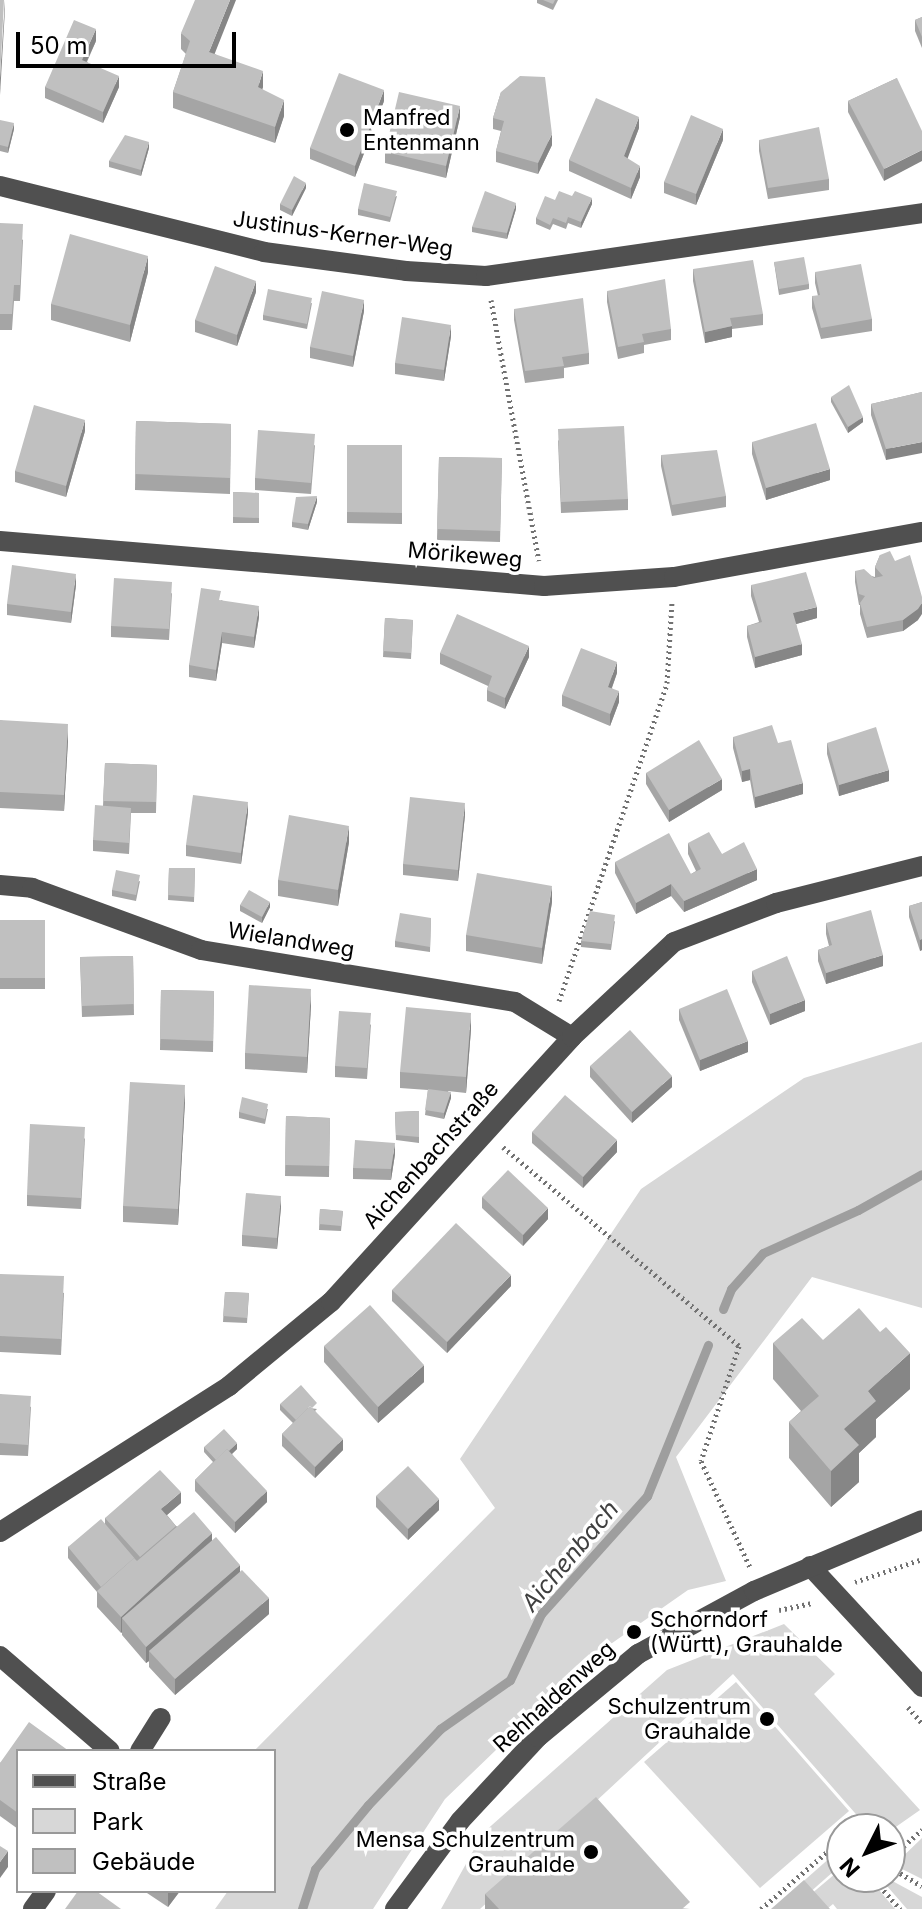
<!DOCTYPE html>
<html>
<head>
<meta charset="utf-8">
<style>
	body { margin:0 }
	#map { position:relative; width:922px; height:1909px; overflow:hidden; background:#fff; font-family:Inter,sans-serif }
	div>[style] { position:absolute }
	.green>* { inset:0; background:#d7d7d7 }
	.stream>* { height:9px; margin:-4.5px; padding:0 4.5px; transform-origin:4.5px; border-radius:4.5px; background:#9e9e9e }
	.path>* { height:5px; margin-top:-2.5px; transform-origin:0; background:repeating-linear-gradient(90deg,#727272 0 2px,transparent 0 6px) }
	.minor>* { height:20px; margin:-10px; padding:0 10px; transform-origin:10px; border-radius:10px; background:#505050 }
	.wall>* { inset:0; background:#a5a5a5 }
	.shaded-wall>* { inset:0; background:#868686 }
	.building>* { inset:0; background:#c0c0c0 }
	.dots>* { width:22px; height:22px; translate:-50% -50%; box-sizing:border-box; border:4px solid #fff; border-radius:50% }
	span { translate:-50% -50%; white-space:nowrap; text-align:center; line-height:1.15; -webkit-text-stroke:7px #fff; paint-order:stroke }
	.poi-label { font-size:22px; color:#000 }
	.left { translate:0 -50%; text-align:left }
	.right { translate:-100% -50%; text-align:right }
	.street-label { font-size:22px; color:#000 }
	.water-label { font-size:24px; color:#3f3f3f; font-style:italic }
	.legend { position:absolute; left:16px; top:1749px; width:260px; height:144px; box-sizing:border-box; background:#fff; border:2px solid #999; margin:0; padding:10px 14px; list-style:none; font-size:24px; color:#000 }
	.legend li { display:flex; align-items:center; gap:16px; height:40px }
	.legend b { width:40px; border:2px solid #999 }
	.north { position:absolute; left:826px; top:1813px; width:80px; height:80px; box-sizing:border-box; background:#fff; border:2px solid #999; border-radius:50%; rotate:228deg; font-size:22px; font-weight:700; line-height:32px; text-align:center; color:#000 }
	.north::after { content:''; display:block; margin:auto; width:28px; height:36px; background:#000; clip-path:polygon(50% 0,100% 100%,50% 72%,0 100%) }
	.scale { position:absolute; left:16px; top:32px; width:220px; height:36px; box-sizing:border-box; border:4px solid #000; border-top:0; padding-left:10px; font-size:24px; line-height:28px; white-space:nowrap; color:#000; -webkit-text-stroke:6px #fff; paint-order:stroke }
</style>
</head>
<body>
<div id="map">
	<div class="green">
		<i style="clip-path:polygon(922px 1042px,922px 1308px,812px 1277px,676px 1457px,726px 1581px,688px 1590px,595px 1655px,445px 1799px,373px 1909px,215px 1909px,228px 1891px,274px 1891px,274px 1751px,254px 1751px,495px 1508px,460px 1459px,641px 1189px,804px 1078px)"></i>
		<i style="clip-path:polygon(784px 1624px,835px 1674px,814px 1694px,920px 1810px,890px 1831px,869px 1829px,733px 1674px,480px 1909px,441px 1909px,483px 1833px,667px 1670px)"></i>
		<i style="clip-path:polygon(736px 1682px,849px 1811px,760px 1888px,644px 1762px)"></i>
		<i style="clip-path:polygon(922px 1838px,922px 1879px,894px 1865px)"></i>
		<i style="clip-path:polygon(841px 1848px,842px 1864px,791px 1909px,772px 1909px)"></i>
		<i style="clip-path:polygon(842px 1868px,842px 1877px,868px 1877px,895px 1909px,837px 1909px,833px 1904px,827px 1909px,804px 1900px)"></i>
		<i style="clip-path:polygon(885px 1877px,922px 1897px,922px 1909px,907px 1909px,880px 1878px)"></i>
	</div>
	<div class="stream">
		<i style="left:723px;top:1309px;width:22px;rotate:-68deg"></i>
		<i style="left:731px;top:1289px;width:48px;rotate:-48.4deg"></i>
		<i style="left:763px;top:1253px;width:104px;rotate:-24.4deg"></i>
		<i style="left:858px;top:1210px;width:73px;rotate:-29.4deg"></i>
		<i style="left:302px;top:1909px;width:42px;rotate:-72deg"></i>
		<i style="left:315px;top:1869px;width:83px;rotate:-50.4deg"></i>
		<i style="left:368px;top:1805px;width:105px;rotate:-46.5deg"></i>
		<i style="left:440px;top:1729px;width:85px;rotate:-35deg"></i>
		<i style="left:510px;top:1680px;width:73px;rotate:-64.8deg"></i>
		<i style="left:541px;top:1614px;width:159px;rotate:-48.1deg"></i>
		<i style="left:647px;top:1496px;width:163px;rotate:-68deg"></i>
	</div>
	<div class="path">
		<i style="left:491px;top:300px;width:265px;rotate:79.6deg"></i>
		<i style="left:559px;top:1001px;width:336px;rotate:-71.2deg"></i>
		<i style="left:667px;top:683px;width:82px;rotate:-86.5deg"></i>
		<i style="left:503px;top:1147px;width:309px;rotate:40.1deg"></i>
		<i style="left:739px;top:1346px;width:121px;rotate:108.3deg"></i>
		<i style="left:701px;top:1461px;width:117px;rotate:65.2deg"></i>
		<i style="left:855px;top:1582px;width:71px;rotate:-18.9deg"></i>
		<i style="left:779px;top:1610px;width:34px;rotate:-12deg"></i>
		<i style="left:908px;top:1707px;width:21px;rotate:49deg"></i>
		<i style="left:890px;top:1858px;width:43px;rotate:-41.2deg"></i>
		<i style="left:890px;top:1867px;width:37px;rotate:31deg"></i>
		<i style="left:872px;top:1877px;width:43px;rotate:48.8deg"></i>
		<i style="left:761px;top:1909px;width:107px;rotate:-40.8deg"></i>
	</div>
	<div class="minor">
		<i style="left:0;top:186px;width:272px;rotate:14deg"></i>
		<i style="left:264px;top:252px;width:143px;rotate:7.6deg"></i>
		<i style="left:406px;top:271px;width:80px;rotate:3.6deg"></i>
		<i style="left:486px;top:276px;width:441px;rotate:-8.2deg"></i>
		<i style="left:0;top:541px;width:546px;rotate:4.73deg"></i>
		<i style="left:544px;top:586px;width:130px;rotate:-4deg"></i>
		<i style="left:674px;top:577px;width:252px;rotate:-10.3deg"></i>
		<i style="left:0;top:885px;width:32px;rotate:5deg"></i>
		<i style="left:32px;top:888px;width:180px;rotate:20.1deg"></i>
		<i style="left:201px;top:950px;width:318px;rotate:9.4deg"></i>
		<i style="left:515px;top:1002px;width:67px;rotate:31.6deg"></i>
		<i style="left:0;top:1532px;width:272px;rotate:-32.5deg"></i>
		<i style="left:229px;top:1386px;width:132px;rotate:-39.5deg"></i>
		<i style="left:331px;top:1302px;width:358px;rotate:-47.7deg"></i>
		<i style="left:572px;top:1037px;width:139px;rotate:-43deg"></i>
		<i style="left:674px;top:942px;width:109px;rotate:-20.9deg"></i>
		<i style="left:776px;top:903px;width:151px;rotate:-14.2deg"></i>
		<i style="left:810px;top:1566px;width:165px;rotate:47.2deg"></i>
		<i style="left:0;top:1656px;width:145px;rotate:40.8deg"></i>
		<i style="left:140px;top:1751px;width:39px;rotate:-58deg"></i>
		<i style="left:33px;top:1909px;width:22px;rotate:-54deg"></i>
		<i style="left:395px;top:1909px;width:109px;rotate:-53.5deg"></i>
		<i style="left:460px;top:1821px;width:115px;rotate:-47.1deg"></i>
		<i style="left:538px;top:1737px;width:130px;rotate:-39.7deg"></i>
		<i style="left:638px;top:1654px;width:132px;rotate:-28.5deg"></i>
		<i style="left:754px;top:1591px;width:182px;rotate:-22.9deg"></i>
	</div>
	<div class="wall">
		<i style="clip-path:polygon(537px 0,558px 0,553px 10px,537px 3px)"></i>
		<i style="clip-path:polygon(922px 17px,922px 48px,915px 31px,915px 20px)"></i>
		<i style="clip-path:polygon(181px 33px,215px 54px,263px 87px,262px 89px,284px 116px,275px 143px,173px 108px,173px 92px,186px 54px,181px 49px)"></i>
		<i style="clip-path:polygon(96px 41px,87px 62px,119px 87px,103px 123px,45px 98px,45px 87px)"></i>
		<i style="clip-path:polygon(897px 78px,884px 181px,848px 112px,848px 101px)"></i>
		<i style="clip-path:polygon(501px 92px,552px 145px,538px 174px,496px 162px,496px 151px,501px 131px,493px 129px,493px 118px)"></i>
		<i style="clip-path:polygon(384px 101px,355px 177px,310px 159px,310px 148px)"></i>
		<i style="clip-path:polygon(460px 117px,446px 178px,385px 163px,385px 152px)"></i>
		<i style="clip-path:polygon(0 122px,14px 129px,8px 153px,0 151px)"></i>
		<i style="clip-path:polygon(639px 128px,627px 158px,640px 177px,631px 199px,569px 171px,569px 160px)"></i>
		<i style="clip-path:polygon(723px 140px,696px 205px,664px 193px,664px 182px)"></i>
		<i style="clip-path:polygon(759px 140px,829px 179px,829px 190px,768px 199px,759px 151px)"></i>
		<i style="clip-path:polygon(149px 148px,141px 176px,109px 167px,109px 161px)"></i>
		<i style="clip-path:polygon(306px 188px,292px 216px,280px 210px,280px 204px)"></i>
		<i style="clip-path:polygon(397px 196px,390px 222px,358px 215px,358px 209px)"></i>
		<i style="clip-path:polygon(555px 200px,592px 204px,581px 228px,568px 223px,566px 229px,553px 224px,550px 230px,536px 224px,536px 218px)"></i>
		<i style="clip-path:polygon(516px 209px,507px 239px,472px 232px,472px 227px)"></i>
		<i style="clip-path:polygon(0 223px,23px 240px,20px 301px,14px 301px,12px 330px,0 330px)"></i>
		<i style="clip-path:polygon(774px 262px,809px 284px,809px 289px,779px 295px)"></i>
		<i style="clip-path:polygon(693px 269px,763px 314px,763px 325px,732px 329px,732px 337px,705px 343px,693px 281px)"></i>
		<i style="clip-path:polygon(148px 272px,130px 342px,51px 320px,51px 304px)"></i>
		<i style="clip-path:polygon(815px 272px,872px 319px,872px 331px,821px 339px,812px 308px,812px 296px,818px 296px,815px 283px)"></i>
		<i style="clip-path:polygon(607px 291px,671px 329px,671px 340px,644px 345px,644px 353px,618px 359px,607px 302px)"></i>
		<i style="clip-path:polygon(256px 292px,237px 346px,195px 332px,195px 320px)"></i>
		<i style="clip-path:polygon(312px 303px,307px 329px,263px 320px,263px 315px)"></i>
		<i style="clip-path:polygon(514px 309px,589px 353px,589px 364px,564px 368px,564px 378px,525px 383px,514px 320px)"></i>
		<i style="clip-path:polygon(364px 311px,353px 367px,310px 358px,310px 347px)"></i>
		<i style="clip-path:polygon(451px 336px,444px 381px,395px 374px,395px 363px)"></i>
		<i style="clip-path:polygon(922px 392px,886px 460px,871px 415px,871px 404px)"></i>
		<i style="clip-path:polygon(831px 397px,863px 422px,848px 433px,831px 402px)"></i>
		<i style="clip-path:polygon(136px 421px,231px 424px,230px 494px,135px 490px)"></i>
		<i style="clip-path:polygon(85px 431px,66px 497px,15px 482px,15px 471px)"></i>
		<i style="clip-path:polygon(558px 440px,628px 499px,628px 510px,561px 513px)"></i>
		<i style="clip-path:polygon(752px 442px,830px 480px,766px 500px,752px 454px)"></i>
		<i style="clip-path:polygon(315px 445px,311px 494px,255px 490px,255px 478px)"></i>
		<i style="clip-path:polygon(347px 445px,402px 445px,402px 524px,347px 523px)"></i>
		<i style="clip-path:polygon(661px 455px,726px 496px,726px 507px,672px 516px,661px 466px)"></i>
		<i style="clip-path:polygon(439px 457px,502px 458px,500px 542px,437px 540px)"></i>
		<i style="clip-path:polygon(233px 492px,259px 493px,259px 523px,233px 523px)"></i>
		<i style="clip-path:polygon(317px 502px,308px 530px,292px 527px,292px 522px)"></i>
		<i style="clip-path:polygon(880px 555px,918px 620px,903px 631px,867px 638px,860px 614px,860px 605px,859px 605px,855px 582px,855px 571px,875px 577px,875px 567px)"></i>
		<i style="clip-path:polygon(76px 585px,71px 623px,7px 615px,7px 604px)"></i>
		<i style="clip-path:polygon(751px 585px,817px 618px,796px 624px,802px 655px,755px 668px,747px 637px,747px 626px,759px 622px,751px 596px)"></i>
		<i style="clip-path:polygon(172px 593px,169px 640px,111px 637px,111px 626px)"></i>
		<i style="clip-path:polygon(221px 600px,259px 617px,254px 648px,222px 643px,216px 681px,189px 677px,189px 665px)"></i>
		<i style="clip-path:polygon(385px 618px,413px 620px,411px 659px,383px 657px)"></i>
		<i style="clip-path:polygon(440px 653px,529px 657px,505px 709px,487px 701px,487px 690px,488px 686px,440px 664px)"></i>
		<i style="clip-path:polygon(617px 673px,612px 688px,619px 702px,610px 726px,562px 706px,562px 695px)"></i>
		<i style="clip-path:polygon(0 720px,68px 740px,64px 811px,0 808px)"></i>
		<i style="clip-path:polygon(733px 737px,778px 743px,803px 794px,755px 808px,750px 780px,742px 782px,733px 748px)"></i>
		<i style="clip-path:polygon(827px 743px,889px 781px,839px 796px,827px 754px)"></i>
		<i style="clip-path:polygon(105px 763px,157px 765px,156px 813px,131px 813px,129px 854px,93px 851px,93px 840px,103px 806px)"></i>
		<i style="clip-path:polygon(646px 773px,722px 790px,669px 822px,646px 784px)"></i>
		<i style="clip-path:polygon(248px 813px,241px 864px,186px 856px,186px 845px)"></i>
		<i style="clip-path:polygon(465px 815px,458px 881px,403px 875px,403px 864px)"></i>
		<i style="clip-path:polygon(349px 842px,338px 906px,278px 896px,278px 880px)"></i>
		<i style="clip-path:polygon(688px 843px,722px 854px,757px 880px,684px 912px,671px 896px,636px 914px,615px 873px,615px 862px,691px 874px,696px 871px,688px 854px)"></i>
		<i style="clip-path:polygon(169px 868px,195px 868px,194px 902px,168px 900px)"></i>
		<i style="clip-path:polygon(140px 881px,136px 901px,112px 896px,112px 890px)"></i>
		<i style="clip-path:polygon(552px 902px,542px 964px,466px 951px,466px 935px)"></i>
		<i style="clip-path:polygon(922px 902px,922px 950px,920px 951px,909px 917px,909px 906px)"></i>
		<i style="clip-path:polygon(240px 905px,270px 907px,262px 923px,240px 911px)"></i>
		<i style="clip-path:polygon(431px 918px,430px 952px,395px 947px,395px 941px)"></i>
		<i style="clip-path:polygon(0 920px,45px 920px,45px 989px,0 989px)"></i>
		<i style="clip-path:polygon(615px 921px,611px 950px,581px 947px,581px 941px)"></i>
		<i style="clip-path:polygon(826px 923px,883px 966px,826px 984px,818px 961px,818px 950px,829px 946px,826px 934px)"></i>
		<i style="clip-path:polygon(133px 956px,134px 1015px,82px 1017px,80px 957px)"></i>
		<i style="clip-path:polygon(752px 971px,805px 1011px,770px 1025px,752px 982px)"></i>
		<i style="clip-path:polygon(161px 990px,214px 991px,213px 1052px,160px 1050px)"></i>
		<i style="clip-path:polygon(311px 1005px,307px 1073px,245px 1069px,245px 1053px)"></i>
		<i style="clip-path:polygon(679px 1009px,748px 1052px,700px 1071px,679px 1020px)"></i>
		<i style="clip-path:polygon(371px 1024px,367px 1079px,335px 1077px,335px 1066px)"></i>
		<i style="clip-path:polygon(471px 1029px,466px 1093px,448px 1091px,451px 1098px,444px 1119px,425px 1115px,428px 1090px,400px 1088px,400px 1072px)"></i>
		<i style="clip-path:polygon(590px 1066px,672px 1087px,632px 1123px,590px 1077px)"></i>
		<i style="clip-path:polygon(185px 1101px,178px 1225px,123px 1222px,123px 1206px)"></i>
		<i style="clip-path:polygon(268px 1109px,265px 1124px,239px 1118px,239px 1112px)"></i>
		<i style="clip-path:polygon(419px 1111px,419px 1143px,396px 1140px,395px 1112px)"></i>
		<i style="clip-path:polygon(286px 1116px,330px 1118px,329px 1177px,285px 1176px)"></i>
		<i style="clip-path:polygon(532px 1132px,617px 1152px,583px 1188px,532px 1143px)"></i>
		<i style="clip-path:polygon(85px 1138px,81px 1209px,27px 1206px,27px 1195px)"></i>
		<i style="clip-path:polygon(395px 1154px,391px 1180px,353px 1179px,353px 1168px)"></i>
		<i style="clip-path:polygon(482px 1197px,548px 1219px,523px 1246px,482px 1208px)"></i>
		<i style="clip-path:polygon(281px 1207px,277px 1249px,242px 1246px,242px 1235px)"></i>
		<i style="clip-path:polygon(320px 1209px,343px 1211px,341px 1231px,319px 1230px)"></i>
		<i style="clip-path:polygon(0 1274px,64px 1293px,61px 1355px,0 1352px)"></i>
		<i style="clip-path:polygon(511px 1286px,447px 1353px,392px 1301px,392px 1290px)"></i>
		<i style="clip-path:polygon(225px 1292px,249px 1293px,247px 1323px,223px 1322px)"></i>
		<i style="clip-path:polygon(823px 1340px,910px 1389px,876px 1419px,876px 1437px,859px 1453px,859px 1482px,831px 1507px,789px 1458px,789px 1422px,801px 1411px,773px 1379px,773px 1343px)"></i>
		<i style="clip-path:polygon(324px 1346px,424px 1382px,378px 1423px,324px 1362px)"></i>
		<i style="clip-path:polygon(0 1394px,31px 1407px,28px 1456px,0 1455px)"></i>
		<i style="clip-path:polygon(280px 1404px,317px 1409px,315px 1411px,343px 1450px,315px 1478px,282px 1446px,282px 1434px,293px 1423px,280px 1410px)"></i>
		<i style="clip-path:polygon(204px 1447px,237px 1449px,232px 1454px,267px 1502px,235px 1533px,195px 1491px,195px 1480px,213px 1462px,204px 1452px)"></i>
		<i style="clip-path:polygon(376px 1496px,439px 1510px,408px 1540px,376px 1507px)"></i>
		<i style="clip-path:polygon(181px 1503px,167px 1515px,176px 1526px,212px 1541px,240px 1572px,269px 1614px,175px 1695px,149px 1667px,149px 1661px,146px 1663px,122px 1635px,122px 1632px,121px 1633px,97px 1607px,97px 1592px,68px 1558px,68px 1547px,105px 1524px,105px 1518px)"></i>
		<i style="clip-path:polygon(18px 1751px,18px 1829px,0 1816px,0 1763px)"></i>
		<i style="clip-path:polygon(144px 1891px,180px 1891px,168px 1907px)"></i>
		<i style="clip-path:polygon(485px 1894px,690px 1909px,485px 1909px)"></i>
	</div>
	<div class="shaded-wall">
		<i style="clip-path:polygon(5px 0,5px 9px,0 95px,0 78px)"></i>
		<i style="clip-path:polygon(230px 0,236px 0,209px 68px,209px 52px)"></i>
		<i style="clip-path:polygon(96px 29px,96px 41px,82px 71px,82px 60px)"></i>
		<i style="clip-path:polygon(263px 71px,263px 87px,258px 103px,258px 87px)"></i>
		<i style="clip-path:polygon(119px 76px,119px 87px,103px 123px,103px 112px)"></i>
		<i style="clip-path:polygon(384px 90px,384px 101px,355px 177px,355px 166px)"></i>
		<i style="clip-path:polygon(284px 100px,284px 116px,275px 143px,275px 127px)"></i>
		<i style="clip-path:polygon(460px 106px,460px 117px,446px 178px,446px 166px)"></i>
		<i style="clip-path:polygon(639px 117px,639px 128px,624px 168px,624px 156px)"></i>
		<i style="clip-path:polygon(14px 123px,14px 129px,8px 153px,8px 147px)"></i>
		<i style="clip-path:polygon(723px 129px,723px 140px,696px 205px,696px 194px)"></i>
		<i style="clip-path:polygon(552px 134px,552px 145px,538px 174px,538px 163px)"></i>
		<i style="clip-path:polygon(149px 142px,149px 148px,141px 176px,141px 170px)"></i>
		<i style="clip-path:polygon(922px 150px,922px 161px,884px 181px,884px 169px)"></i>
		<i style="clip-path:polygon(640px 166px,640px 177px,631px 199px,631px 188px)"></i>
		<i style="clip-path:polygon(306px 183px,306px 188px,292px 216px,292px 210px)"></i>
		<i style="clip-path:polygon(592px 198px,592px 204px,581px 228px,581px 222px)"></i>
		<i style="clip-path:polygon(516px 203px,516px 209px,507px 239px,507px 233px)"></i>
		<i style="clip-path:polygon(148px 256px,148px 272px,130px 342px,130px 325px)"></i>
		<i style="clip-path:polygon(256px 281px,256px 292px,237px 346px,237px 335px)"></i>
		<i style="clip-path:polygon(364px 300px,364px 311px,353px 367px,353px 356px)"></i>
		<i style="clip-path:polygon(451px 325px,451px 336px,444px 381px,444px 370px)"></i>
		<i style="clip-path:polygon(732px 326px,732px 337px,705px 343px,705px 332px)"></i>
		<i style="clip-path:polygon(863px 417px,863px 422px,848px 433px,848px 427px)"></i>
		<i style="clip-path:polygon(85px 420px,85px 431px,66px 497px,66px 486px)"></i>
		<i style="clip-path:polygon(922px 442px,922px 453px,886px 460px,886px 449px)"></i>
		<i style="clip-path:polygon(830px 469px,830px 480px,766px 500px,766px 488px)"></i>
		<i style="clip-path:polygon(317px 496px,317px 502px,308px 530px,308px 524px)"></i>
		<i style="clip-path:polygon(76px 574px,76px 585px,71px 623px,71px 612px)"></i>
		<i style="clip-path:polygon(922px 603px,922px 614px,918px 620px,903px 631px,903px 620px)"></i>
		<i style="clip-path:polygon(259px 606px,259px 617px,254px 648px,254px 637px)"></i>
		<i style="clip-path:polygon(817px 607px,817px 618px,793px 625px,793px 613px)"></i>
		<i style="clip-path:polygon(222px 632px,222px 643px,216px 681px,216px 670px)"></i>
		<i style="clip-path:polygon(802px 644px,802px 655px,755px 668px,755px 657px)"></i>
		<i style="clip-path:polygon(529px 646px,529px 657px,505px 709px,505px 698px)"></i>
		<i style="clip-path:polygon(617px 662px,617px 673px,608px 698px,608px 687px)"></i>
		<i style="clip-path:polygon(619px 691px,619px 702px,610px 726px,610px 714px)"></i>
		<i style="clip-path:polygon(68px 724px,68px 740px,64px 811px,64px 795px)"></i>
		<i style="clip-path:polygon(750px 769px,750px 780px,742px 782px,742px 771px)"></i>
		<i style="clip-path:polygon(889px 770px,889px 781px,839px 796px,839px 785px)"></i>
		<i style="clip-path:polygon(722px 779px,722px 790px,669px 822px,669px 810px)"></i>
		<i style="clip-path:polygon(803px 783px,803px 794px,755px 808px,755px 797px)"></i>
		<i style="clip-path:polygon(248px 802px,248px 813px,241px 864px,241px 853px)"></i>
		<i style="clip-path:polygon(465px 803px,465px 815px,458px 881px,458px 870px)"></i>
		<i style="clip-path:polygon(349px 826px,349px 842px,338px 906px,338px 890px)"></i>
		<i style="clip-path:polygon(757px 869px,757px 880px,684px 912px,684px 901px)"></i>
		<i style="clip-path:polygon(671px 884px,671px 896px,636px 914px,636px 903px)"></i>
		<i style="clip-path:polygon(552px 886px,552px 902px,542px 964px,542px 948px)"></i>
		<i style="clip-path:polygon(270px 902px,270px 907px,262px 923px,262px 917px)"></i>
		<i style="clip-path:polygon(922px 939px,922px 950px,920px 951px,920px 940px)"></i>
		<i style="clip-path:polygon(883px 955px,883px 966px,826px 984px,826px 973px)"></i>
		<i style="clip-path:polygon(311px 989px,311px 1005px,307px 1073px,307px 1057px)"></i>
		<i style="clip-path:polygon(805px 1000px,805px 1011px,770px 1025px,770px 1014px)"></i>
		<i style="clip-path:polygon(471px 1013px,471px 1029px,466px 1093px,466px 1077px)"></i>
		<i style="clip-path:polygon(748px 1041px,748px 1052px,700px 1071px,700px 1060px)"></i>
		<i style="clip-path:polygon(672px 1076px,672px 1087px,632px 1123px,632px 1112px)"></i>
		<i style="clip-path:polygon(185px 1085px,185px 1101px,178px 1225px,178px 1209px)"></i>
		<i style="clip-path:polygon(451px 1092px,451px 1098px,444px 1119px,444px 1113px)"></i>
		<i style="clip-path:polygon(617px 1140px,617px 1152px,583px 1188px,583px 1177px)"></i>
		<i style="clip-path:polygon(395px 1143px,395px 1154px,391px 1180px,391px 1169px)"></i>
		<i style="clip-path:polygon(281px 1196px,281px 1207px,277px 1249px,277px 1238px)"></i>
		<i style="clip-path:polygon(548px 1208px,548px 1219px,523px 1246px,523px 1235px)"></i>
		<i style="clip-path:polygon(511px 1275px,511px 1286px,447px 1353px,447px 1342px)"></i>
		<i style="clip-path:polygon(910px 1353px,910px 1389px,876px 1419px,876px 1437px,859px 1453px,859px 1482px,831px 1507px,831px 1471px,844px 1429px,868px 1391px)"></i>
		<i style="clip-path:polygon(424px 1365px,424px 1382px,378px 1423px,378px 1407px)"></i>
		<i style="clip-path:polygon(343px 1439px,343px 1450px,315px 1478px,315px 1467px)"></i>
		<i style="clip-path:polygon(237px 1443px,237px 1449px,218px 1467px,218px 1461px)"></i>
		<i style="clip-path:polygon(267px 1491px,267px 1502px,235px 1533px,235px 1522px)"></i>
		<i style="clip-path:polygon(181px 1492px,181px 1503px,161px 1520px,161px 1509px)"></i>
		<i style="clip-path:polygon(439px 1499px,439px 1510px,408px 1540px,408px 1529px)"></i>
		<i style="clip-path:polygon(212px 1533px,212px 1550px,122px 1618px,122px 1632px,121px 1633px,121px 1617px)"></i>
		<i style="clip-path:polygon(240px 1565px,240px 1581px,149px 1651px,149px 1661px,146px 1663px,146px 1647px)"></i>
		<i style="clip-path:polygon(269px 1598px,269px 1614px,175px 1695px,175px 1679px)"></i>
		<i style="clip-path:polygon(8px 1851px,8px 1867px,0 1878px,0 1862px)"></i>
		<i style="clip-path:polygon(168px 1891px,180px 1891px,168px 1907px)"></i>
	</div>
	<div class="building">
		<i style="clip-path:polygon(0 0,4px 0,0 78px)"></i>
		<i style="clip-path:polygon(195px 0,230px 0,209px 52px,263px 71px,258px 87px,284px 100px,275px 127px,173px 92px,190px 41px,181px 33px)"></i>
		<i style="clip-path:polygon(543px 0,555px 0,553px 4px)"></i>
		<i style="clip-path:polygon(922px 17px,922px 37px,915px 20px)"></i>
		<i style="clip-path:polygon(74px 20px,96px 29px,82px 60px,119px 76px,103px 112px,45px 87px)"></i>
		<i style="clip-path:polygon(339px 73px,384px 90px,355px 166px,310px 148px)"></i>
		<i style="clip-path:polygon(520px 76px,545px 77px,552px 134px,538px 163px,496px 151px,504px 121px,493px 118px,501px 92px)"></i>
		<i style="clip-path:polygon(897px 78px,922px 131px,922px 150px,884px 169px,848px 101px)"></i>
		<i style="clip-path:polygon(399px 92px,460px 106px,446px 166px,385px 152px)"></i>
		<i style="clip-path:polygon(596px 98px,639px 117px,624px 156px,640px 166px,631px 188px,569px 160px)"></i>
		<i style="clip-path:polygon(691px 115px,723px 129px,696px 194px,664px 182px)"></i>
		<i style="clip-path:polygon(0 120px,14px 123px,8px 147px,0 145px)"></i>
		<i style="clip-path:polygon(819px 127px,829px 179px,768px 188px,759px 140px)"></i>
		<i style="clip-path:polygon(125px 135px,149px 142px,141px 170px,109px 161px)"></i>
		<i style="clip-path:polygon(294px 176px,306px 183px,292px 210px,280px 204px)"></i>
		<i style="clip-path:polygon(364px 183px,397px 191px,390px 217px,358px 209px)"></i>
		<i style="clip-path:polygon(485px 191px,516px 203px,507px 233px,472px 227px)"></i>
		<i style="clip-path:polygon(559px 191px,572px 196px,575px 191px,592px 198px,581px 222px,568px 217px,566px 223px,553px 218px,550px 225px,536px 218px,545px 196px,555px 200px)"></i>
		<i style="clip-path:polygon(0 223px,23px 224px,20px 285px,14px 285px,12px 314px,0 314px)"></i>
		<i style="clip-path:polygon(70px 234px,148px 256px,130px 325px,51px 304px)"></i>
		<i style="clip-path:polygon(804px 257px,809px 284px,779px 289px,774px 262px)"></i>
		<i style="clip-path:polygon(753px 260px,763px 314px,730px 318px,732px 326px,705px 332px,693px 269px)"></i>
		<i style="clip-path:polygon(861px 264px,872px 319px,821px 328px,812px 296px,820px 295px,815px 272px)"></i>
		<i style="clip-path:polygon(215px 266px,256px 281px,237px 335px,195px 320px)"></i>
		<i style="clip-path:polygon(665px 279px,671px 329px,642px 334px,644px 342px,618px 347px,607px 291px)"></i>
		<i style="clip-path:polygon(268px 289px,312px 298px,307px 324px,263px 315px)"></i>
		<i style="clip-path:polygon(322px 291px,364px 300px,353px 356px,310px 347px)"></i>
		<i style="clip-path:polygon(583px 298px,589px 353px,562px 357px,564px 366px,525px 371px,514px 309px)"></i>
		<i style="clip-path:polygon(402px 317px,451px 325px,444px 370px,395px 363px)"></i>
		<i style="clip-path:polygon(849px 385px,863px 417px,848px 427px,831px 397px)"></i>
		<i style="clip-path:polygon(922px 392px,922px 442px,886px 449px,871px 404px)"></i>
		<i style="clip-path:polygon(34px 405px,85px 420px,66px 486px,15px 471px)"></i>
		<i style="clip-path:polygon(136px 421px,231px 424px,230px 478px,135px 474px)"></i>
		<i style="clip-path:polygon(816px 423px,830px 469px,766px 488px,752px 442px)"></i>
		<i style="clip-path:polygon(624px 426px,628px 499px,561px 502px,558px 429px)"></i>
		<i style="clip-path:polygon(258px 430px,315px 434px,311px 483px,255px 478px)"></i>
		<i style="clip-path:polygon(347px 445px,402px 445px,402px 513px,347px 512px)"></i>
		<i style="clip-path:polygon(717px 450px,726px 496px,672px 505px,661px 455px)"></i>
		<i style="clip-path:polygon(439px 457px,502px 458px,500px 531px,437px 529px)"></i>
		<i style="clip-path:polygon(233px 492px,259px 493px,259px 518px,233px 517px)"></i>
		<i style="clip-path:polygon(317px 496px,308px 524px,292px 522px,296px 497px)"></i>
		<i style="clip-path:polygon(890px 551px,895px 561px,910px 555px,922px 597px,922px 603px,918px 609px,903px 620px,867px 627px,860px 603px,865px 596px,859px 594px,855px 571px,864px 569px,874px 578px,883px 576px,875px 567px,880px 555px)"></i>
		<i style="clip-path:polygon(12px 565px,76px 574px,71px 612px,7px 604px)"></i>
		<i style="clip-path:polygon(806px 572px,817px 607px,793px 613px,802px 644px,755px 657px,747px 626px,762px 622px,751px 585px)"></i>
		<i style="clip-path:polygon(114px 578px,172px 582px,169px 629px,111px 626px)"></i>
		<i style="clip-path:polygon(201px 588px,221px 591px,219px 600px,259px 606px,254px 637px,222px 632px,216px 670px,189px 665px)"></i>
		<i style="clip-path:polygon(457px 614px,529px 646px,505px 698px,487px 690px,492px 676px,440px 653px)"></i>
		<i style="clip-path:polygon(385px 618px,413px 620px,411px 653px,383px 651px)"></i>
		<i style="clip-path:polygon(581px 648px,617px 662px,608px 687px,619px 691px,610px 714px,562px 695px)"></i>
		<i style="clip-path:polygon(0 720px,68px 724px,64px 795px,0 792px)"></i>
		<i style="clip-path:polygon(772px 725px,778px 743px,791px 740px,803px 783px,755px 797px,750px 769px,742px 771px,733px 737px)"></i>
		<i style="clip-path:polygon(876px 727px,889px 770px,839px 785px,827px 743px)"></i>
		<i style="clip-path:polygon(699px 740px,722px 779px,669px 810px,646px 773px)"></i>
		<i style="clip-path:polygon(105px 763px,157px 765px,156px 802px,103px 801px)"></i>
		<i style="clip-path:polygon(193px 795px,248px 802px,241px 853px,186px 845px)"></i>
		<i style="clip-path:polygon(410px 797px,465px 803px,458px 870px,403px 864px)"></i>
		<i style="clip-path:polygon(95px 805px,131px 808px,129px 843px,93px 840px)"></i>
		<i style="clip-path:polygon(289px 815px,349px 826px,338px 890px,278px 880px)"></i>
		<i style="clip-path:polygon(709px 832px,722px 854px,744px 842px,757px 869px,684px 901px,671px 884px,636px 903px,615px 862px,669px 833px,691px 874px,701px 869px,688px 843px)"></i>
		<i style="clip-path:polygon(169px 868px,195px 868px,194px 897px,168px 895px)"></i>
		<i style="clip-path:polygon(116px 870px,140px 875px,136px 895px,112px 890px)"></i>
		<i style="clip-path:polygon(477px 873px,552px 886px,542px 948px,466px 935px)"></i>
		<i style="clip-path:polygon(249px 890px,270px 902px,262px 917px,240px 905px)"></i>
		<i style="clip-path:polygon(922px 902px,922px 939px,920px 940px,909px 906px)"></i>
		<i style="clip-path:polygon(871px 910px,883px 955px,826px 973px,818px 950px,832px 945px,826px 923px)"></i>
		<i style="clip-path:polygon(590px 911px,615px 915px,611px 944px,581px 941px)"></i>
		<i style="clip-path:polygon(400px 913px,431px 918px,430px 947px,395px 941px)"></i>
		<i style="clip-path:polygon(0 920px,45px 920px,45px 978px,0 978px)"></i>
		<i style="clip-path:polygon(133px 956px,134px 1004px,82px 1006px,80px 957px)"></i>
		<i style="clip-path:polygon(787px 956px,805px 1000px,770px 1014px,752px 971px)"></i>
		<i style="clip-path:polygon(249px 985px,311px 989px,307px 1057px,245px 1053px)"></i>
		<i style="clip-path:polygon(727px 989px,748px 1041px,700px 1060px,679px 1009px)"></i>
		<i style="clip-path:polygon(161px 990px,214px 991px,213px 1041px,160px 1039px)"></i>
		<i style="clip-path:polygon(406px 1007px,471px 1013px,466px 1077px,400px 1072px)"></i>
		<i style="clip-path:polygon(339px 1011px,371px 1013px,367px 1068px,335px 1066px)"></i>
		<i style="clip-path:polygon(630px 1030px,672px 1076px,632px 1112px,590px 1066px)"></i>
		<i style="clip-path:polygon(130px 1082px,185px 1085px,178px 1209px,123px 1206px)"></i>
		<i style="clip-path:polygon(428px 1089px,451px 1092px,444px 1113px,425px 1110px)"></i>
		<i style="clip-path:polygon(565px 1095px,617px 1140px,583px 1177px,532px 1132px)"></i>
		<i style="clip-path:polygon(242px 1097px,268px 1104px,265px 1119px,239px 1112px)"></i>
		<i style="clip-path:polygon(419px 1111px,419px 1137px,396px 1135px,395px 1112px)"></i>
		<i style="clip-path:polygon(286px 1116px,330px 1118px,329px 1166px,285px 1165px)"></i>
		<i style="clip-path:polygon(30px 1124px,85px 1127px,81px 1198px,27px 1195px)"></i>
		<i style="clip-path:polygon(355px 1140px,395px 1143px,391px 1169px,353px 1168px)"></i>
		<i style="clip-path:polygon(508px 1170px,548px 1208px,523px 1235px,482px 1197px)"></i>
		<i style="clip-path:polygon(246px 1193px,281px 1196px,277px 1238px,242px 1235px)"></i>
		<i style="clip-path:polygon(320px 1209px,343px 1211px,341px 1226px,319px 1224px)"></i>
		<i style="clip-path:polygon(456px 1223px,511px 1275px,447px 1342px,392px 1290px)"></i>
		<i style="clip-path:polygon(0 1274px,64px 1276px,61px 1339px,0 1336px)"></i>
		<i style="clip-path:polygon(225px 1292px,249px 1293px,247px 1318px,223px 1316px)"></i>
		<i style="clip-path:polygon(370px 1305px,424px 1365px,378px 1407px,324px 1346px)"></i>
		<i style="clip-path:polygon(859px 1308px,880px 1332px,886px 1327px,910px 1353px,868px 1391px,876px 1401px,844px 1429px,859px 1445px,831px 1471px,789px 1422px,819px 1396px,773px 1343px,802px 1318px,823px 1340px)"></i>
		<i style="clip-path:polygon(301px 1385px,317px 1403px,312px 1408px,310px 1406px,296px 1420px,280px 1404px)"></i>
		<i style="clip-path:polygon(0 1394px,31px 1396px,28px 1445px,0 1443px)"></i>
		<i style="clip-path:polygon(310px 1406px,343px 1439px,315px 1467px,282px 1434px)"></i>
		<i style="clip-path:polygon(224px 1429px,237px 1443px,229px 1451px,227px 1449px,216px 1460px,204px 1447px)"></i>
		<i style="clip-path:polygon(227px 1449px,267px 1491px,235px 1522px,195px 1480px)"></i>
		<i style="clip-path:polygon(408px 1466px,439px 1499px,408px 1529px,376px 1496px)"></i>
		<i style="clip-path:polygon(160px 1470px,181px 1492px,161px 1509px,176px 1526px,140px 1557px,105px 1518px)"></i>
		<i style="clip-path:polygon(194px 1512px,212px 1533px,121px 1617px,97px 1591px,134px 1558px,137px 1561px)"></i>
		<i style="clip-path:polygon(101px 1519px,136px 1560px,134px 1558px,101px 1587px,68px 1547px)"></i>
		<i style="clip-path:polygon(216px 1537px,240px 1565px,146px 1647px,122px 1618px)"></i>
		<i style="clip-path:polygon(242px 1570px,269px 1598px,175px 1679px,149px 1651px)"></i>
		<i style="clip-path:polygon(29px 1722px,69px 1751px,18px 1751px,18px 1813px,0 1800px,0 1763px)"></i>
		<i style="clip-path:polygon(596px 1797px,690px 1902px,682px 1909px,499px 1909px,485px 1894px)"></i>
		<i style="clip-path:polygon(0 1846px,8px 1851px,0 1862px)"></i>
		<i style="clip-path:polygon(804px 1880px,830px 1909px,771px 1909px)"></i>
		<i style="clip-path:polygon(78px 1891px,96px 1891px,121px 1909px,65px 1909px)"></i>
	</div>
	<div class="dots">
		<i style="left:347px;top:130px;background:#000"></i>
		<i style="left:634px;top:1632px;background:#000"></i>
		<i style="left:767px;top:1719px;background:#000"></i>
		<i style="left:591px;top:1852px;background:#000"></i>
	</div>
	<div class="poi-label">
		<span class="left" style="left:363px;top:130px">Manfred<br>Entenmann</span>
		<span class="left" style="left:650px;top:1632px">Schorndorf<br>(Württ), Grauhalde</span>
		<span class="right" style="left:751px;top:1719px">Schulzentrum<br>Grauhalde</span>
		<span class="right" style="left:575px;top:1852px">Mensa Schulzentrum<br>Grauhalde</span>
	</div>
	<div class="street-label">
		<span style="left:343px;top:234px;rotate:8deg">Justinus-Kerner-Weg</span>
		<span style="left:465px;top:555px;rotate:5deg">Mörikeweg</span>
		<span style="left:291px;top:940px;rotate:9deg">Wielandweg</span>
		<span style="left:431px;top:1155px;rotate:-48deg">Aichenbachstraße</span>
		<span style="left:554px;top:1697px;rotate:-42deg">Rehhaldenweg</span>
	</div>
	<div class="water-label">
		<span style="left:570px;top:1556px;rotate:-50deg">Aichenbach</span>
	</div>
	<ul class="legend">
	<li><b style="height:10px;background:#505050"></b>Straße</li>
	<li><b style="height:22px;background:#d7d7d7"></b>Park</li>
	<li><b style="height:22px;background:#c0c0c0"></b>Gebäude</li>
	</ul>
	<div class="north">N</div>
	<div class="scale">50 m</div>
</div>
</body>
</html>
